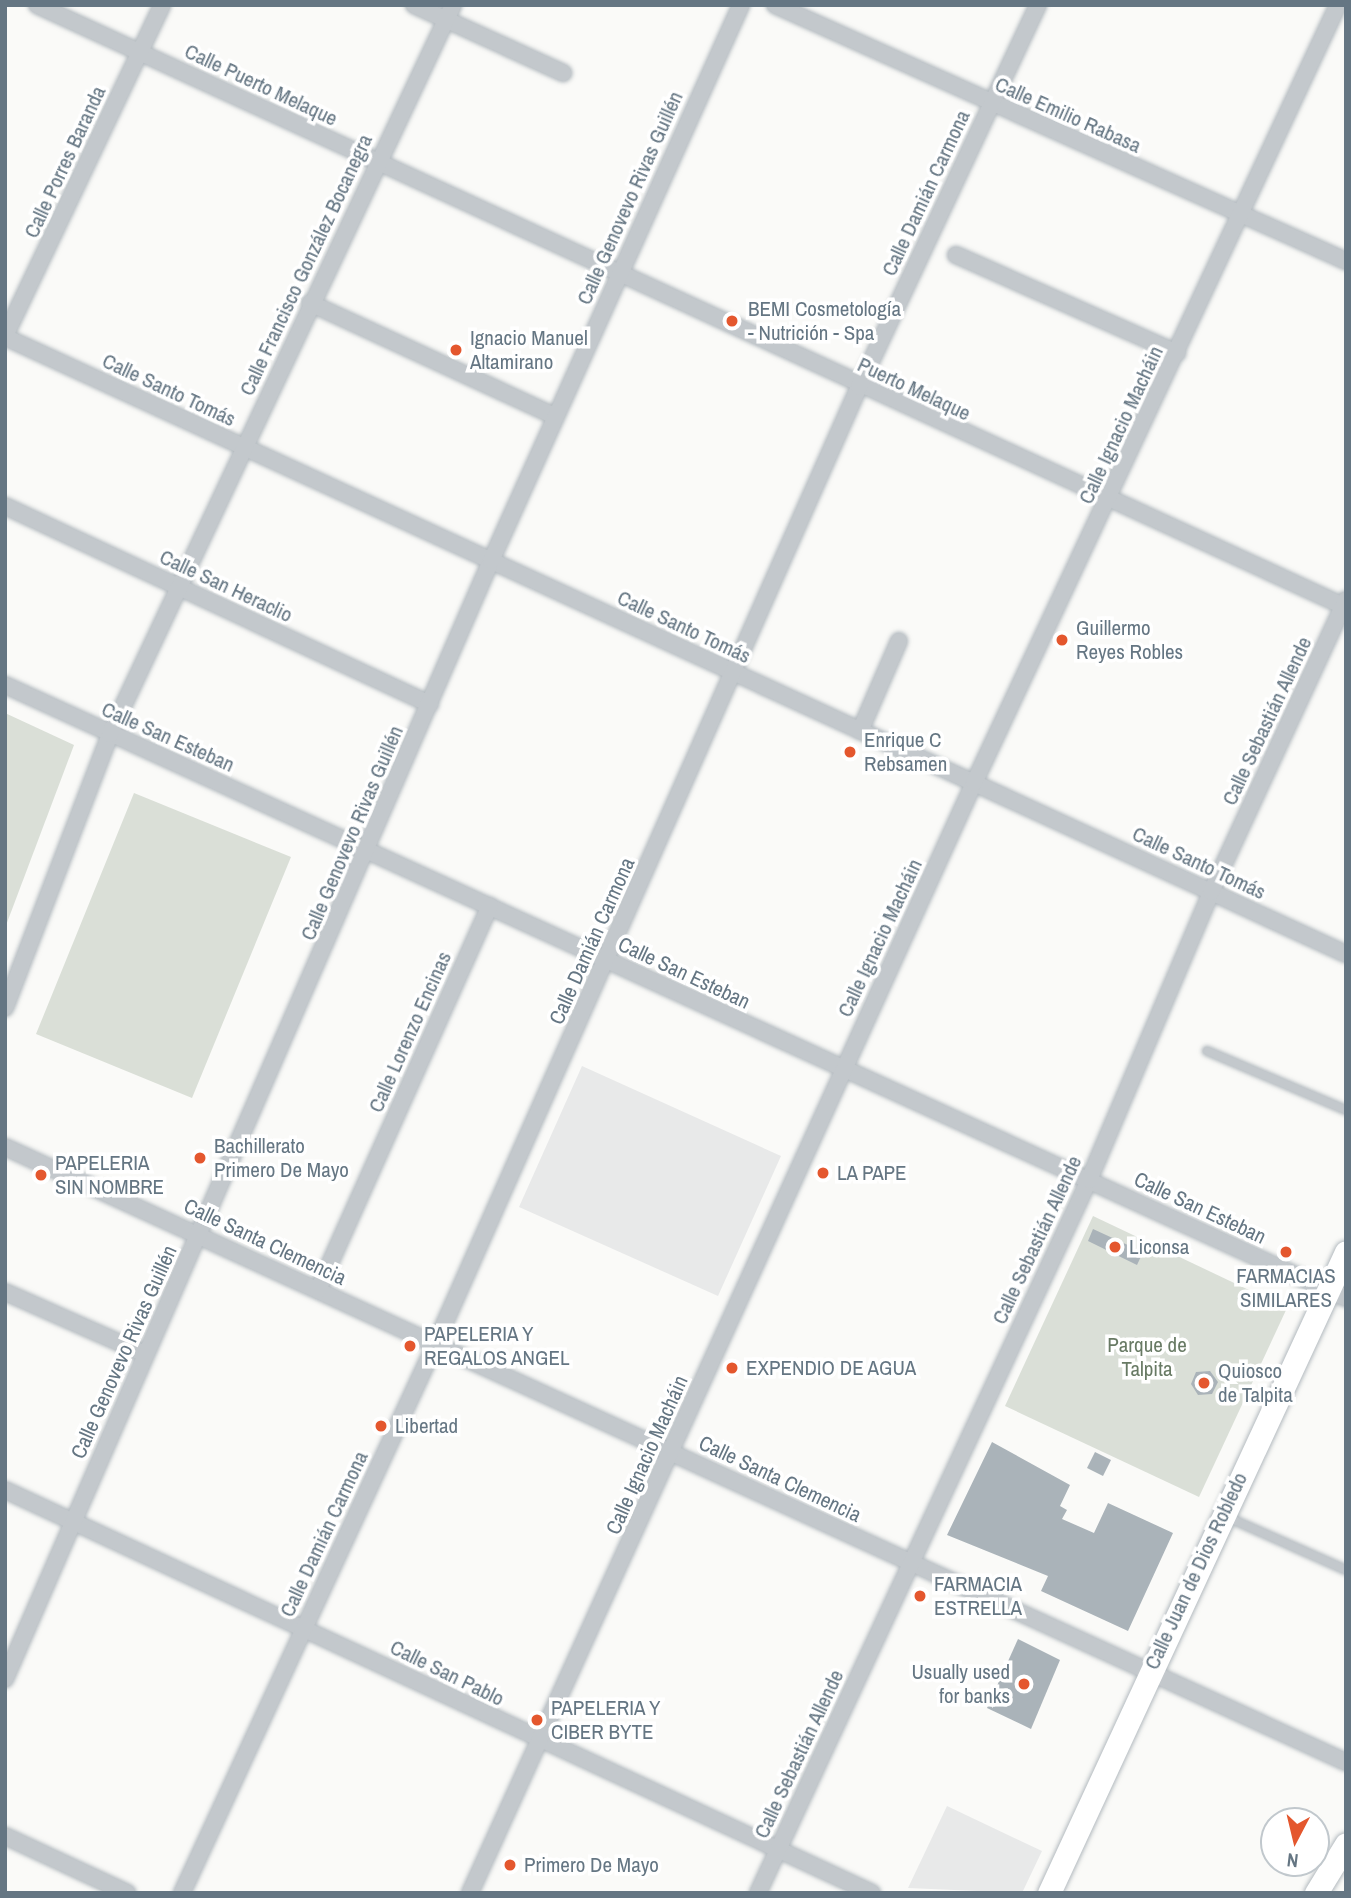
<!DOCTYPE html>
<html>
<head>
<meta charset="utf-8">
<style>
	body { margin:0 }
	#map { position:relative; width:1351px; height:1898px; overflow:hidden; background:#fafaf8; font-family:"Archivo Narrow",sans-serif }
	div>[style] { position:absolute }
	.built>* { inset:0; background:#e8e9e9 }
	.green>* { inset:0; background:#dadfd7 }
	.building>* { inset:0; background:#aab3b9 }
	.roads { filter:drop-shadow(0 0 2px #b3babf) drop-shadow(0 0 2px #b3babf) }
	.lane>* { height:8px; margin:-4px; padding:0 4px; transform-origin:4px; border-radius:4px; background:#c3c8cc }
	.street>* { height:16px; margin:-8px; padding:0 8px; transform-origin:8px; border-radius:8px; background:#c3c8cc }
	.secondary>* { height:23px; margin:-11.5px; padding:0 11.5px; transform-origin:11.5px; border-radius:11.5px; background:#fff }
	.dots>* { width:19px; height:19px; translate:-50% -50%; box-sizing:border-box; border:4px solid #fff; border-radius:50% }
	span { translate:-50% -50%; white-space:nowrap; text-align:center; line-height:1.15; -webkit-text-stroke:7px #fff; paint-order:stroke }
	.street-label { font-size:21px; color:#657683 }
	.poi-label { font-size:21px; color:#657683 }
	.left { translate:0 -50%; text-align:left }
	.right { translate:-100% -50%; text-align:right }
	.park-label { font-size:21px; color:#687a64 }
	.frame { position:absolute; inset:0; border:7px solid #657683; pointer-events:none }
	.north { position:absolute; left:1260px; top:1807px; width:70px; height:70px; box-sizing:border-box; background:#fff; border:2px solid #c1c8cd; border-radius:50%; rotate:187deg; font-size:19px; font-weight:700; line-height:28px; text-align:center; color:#657683 }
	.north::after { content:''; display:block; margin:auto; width:24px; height:32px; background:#e4572e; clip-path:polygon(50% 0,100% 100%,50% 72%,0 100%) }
</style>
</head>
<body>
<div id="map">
	<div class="built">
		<i style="clip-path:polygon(582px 1066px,781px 1156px,718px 1296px,519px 1207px)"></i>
		<i style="clip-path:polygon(947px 1806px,1042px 1851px,1022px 1893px,908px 1888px)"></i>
	</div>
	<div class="green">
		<i style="clip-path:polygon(5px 713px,74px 745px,5px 928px)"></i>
		<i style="clip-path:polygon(134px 793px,291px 857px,192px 1098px,36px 1034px)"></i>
		<i style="clip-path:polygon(1093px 1216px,1287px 1308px,1199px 1497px,1005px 1406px)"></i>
	</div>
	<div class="building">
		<i style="clip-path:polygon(1093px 1229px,1143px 1252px,1137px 1265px,1088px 1241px)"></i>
		<i style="clip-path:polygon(1210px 1371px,1218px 1382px,1212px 1394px,1198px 1395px,1191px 1384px,1196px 1372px)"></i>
		<i style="clip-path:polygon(992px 1442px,1070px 1485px,1060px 1506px,1067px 1510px,1062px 1519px,1094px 1533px,1108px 1503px,1173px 1533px,1128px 1631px,1041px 1591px,1048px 1576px,947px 1535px)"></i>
		<i style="clip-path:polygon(1095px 1452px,1111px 1460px,1103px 1476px,1087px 1468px)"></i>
		<i style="clip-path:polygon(1018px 1639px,1060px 1660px,1031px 1729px,987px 1708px)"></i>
	</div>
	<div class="roads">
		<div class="lane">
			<i style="left:1207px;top:1051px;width:151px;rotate:23deg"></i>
			<i style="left:1227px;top:1517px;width:130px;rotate:24deg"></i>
		</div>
		<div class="street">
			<i style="left:37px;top:5px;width:1441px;rotate:24.7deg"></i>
			<i style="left:414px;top:5px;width:164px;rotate:24.5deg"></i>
			<i style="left:775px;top:5px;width:626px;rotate:24.15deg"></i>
			<i style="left:956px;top:255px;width:242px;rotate:23.9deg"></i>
			<i style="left:310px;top:303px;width:270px;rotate:24.8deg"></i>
			<i style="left:5px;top:336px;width:366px;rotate:-64.6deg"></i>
			<i style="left:5px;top:337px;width:1476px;rotate:24.71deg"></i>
			<i style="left:5px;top:506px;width:469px;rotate:25deg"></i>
			<i style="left:5px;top:685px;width:1474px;rotate:24.57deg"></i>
			<i style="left:860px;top:731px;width:98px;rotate:-66.6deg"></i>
			<i style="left:5px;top:1008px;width:293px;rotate:-69deg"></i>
			<i style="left:110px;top:734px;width:806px;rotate:-64.8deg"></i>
			<i style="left:5px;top:1147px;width:1475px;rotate:24.64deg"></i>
			<i style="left:318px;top:1290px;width:421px;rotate:-65.9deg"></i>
			<i style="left:5px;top:1292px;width:153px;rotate:23.9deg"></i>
			<i style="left:5px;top:1490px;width:956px;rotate:24.93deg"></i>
			<i style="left:5px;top:1679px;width:1219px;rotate:-66.51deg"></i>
			<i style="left:491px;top:561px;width:610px;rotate:-65.79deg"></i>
			<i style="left:5px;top:1836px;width:135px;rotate:25deg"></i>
			<i style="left:182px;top:1893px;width:604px;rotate:-65.22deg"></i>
			<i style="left:435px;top:1345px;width:1048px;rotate:-66.13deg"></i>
			<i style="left:859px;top:387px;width:422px;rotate:-64.9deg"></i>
			<i style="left:470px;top:1893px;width:1219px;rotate:-65.58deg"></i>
			<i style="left:974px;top:783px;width:859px;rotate:-64.93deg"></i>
			<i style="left:758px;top:1893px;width:786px;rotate:-65.1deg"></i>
			<i style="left:1089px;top:1180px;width:313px;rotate:-67deg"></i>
			<i style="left:1211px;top:892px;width:322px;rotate:-65.2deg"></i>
		</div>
		<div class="secondary">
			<i style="left:1049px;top:1893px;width:706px;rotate:-65.14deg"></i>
			<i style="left:1316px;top:1893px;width:57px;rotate:-58.5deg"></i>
		</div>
	</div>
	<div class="dots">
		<i style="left:732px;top:321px;background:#e4572e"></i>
		<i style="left:456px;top:350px;background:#e4572e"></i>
		<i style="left:1062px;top:640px;background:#e4572e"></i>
		<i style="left:850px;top:752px;background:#e4572e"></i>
		<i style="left:200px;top:1158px;background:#e4572e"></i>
		<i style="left:823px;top:1173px;background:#e4572e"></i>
		<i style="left:41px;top:1175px;background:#e4572e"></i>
		<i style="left:1115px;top:1247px;background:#e4572e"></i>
		<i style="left:1286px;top:1252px;background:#e4572e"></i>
		<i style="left:410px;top:1346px;background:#e4572e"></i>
		<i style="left:732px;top:1368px;background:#e4572e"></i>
		<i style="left:1204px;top:1383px;background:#e4572e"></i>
		<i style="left:381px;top:1426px;background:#e4572e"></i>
		<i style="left:920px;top:1596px;background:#e4572e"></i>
		<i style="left:1024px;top:1684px;background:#e4572e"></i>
		<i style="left:537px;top:1720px;background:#e4572e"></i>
		<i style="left:510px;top:1865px;background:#e4572e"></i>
	</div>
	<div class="street-label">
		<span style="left:261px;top:85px;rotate:25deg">Calle Puerto Melaque</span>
		<span style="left:1068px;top:115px;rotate:24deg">Calle Emilio Rabasa</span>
		<span style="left:65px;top:162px;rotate:-65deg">Calle Porres Baranda</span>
		<span style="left:926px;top:193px;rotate:-65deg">Calle Damián Carmona</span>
		<span style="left:630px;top:198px;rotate:-66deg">Calle Genovevo Rivas Guillén</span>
		<span style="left:306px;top:265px;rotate:-65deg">Calle Francisco González Bocanegra</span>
		<span style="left:914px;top:389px;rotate:25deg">Puerto Melaque</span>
		<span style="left:169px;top:390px;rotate:25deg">Calle Santo Tomás</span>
		<span style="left:1121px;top:425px;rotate:-65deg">Calle Ignacio Macháin</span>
		<span style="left:226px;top:586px;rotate:25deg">Calle San Heraclio</span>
		<span style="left:684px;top:627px;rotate:25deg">Calle Santo Tomás</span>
		<span style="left:1267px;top:721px;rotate:-65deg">Calle Sebastián Allende</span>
		<span style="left:168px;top:737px;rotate:24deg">Calle San Esteban</span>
		<span style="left:352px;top:833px;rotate:-67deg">Calle Genovevo Rivas Guillén</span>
		<span style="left:1199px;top:863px;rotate:25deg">Calle Santo Tomás</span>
		<span style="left:880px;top:938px;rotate:-65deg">Calle Ignacio Macháin</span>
		<span style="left:592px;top:941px;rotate:-66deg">Calle Damián Carmona</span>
		<span style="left:684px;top:973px;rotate:25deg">Calle San Esteban</span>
		<span style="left:410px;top:1032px;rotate:-66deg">Calle Lorenzo Encinas</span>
		<span style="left:1200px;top:1208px;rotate:25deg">Calle San Esteban</span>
		<span style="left:1037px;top:1240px;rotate:-65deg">Calle Sebastián Allende</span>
		<span style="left:265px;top:1242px;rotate:25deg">Calle Santa Clemencia</span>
		<span style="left:124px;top:1352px;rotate:-66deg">Calle Genovevo Rivas Guillén</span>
		<span style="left:647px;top:1455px;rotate:-66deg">Calle Ignacio Macháin</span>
		<span style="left:780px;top:1479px;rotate:25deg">Calle Santa Clemencia</span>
		<span style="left:324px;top:1534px;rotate:-65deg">Calle Damián Carmona</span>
		<span style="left:1196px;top:1571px;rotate:-65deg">Calle Juan de Dios Robledo</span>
		<span style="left:447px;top:1673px;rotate:26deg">Calle San Pablo</span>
		<span style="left:799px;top:1754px;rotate:-65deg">Calle Sebastián Allende</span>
	</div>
	<div class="poi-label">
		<span class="left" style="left:748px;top:321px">BEMI Cosmetología<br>- Nutrición - Spa</span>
		<span class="left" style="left:470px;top:350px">Ignacio Manuel<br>Altamirano</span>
		<span class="left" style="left:1076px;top:640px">Guillermo<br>Reyes Robles</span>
		<span class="left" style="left:864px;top:752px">Enrique C<br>Rebsamen</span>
		<span class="left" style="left:214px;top:1158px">Bachillerato<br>Primero De Mayo</span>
		<span class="left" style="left:55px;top:1175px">PAPELERIA<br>SIN NOMBRE</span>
		<span class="left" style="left:837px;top:1173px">LA PAPE</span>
		<span class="left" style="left:1129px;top:1247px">Liconsa</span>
		<span style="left:1286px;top:1288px">FARMACIAS<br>SIMILARES</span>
		<span class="left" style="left:424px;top:1346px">PAPELERIA Y<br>REGALOS ANGEL</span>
		<span class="left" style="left:746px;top:1368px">EXPENDIO DE AGUA</span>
		<span class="left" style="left:1218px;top:1383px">Quiosco<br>de Talpita</span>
		<span class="left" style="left:395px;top:1426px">Libertad</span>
		<span class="left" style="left:934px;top:1596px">FARMACIA<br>ESTRELLA</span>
		<span class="right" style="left:1010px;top:1684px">Usually used<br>for banks</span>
		<span class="left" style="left:551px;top:1720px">PAPELERIA Y<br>CIBER BYTE</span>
		<span class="left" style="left:524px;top:1865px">Primero De Mayo</span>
	</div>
	<div class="park-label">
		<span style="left:1147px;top:1357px">Parque de<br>Talpita</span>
	</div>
	<div class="frame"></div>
	<div class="north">N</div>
</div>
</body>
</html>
